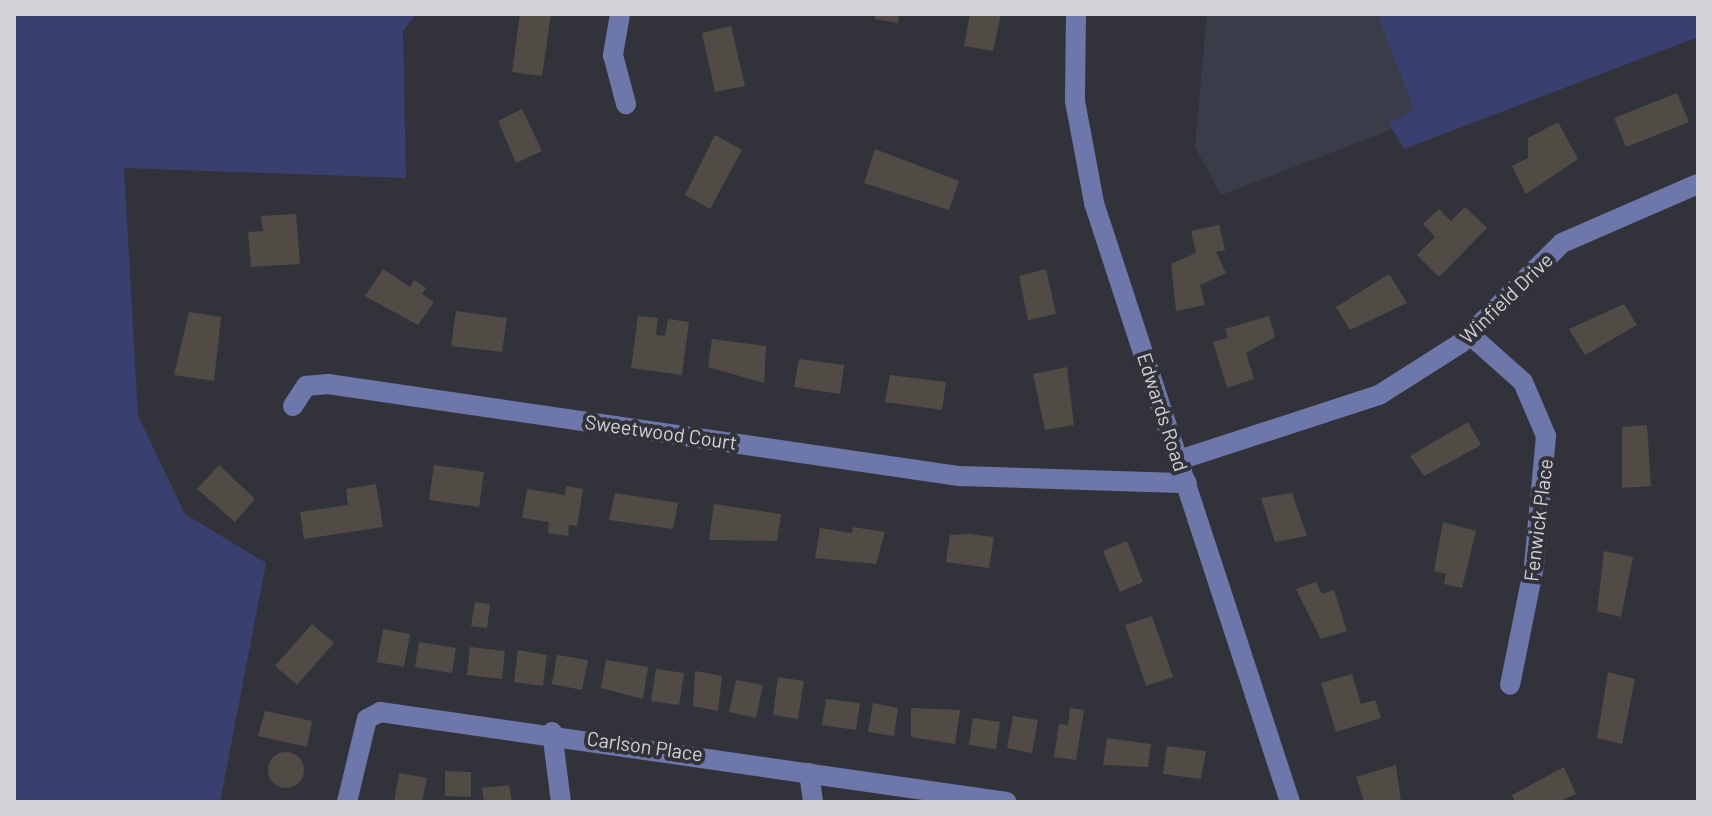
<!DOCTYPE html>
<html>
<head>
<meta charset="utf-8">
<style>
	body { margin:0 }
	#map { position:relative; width:1712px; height:816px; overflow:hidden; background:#32333a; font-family:Barlow,sans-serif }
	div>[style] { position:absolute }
	.built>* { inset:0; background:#3a3d49 }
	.green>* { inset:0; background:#394070 }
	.building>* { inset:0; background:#504b45 }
	.round { border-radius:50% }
	.minor>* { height:20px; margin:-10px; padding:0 10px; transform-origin:10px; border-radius:10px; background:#6e77aa }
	span { translate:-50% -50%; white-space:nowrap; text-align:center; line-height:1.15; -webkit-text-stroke:8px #32333a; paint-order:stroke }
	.street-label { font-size:20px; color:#d1d2d6 }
	.frame { position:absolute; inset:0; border:16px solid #d1d2d6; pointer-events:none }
</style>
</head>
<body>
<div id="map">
	<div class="built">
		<i style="clip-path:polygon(1207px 14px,1591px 14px,1407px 88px,1414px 109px,1390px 130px,1221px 195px,1195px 147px)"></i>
	</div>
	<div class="green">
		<i style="clip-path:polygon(14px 14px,416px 14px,403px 31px,406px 178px,124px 168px,138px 416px,185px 514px,266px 563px,220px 802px,14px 802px)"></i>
		<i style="clip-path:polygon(1377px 14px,1698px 14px,1698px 37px,1404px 149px,1389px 124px,1414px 109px)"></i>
	</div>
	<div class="building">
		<i style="clip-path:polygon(520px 14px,551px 14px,542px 76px,512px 72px)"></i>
		<i style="clip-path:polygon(876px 14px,899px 14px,898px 23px,875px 19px)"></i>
		<i style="clip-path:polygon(970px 14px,1001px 14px,993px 51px,964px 46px)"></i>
		<i style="clip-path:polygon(731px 26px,745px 86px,715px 92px,702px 33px)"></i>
		<i style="clip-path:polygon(1677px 93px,1689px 122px,1626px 147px,1614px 118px)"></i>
		<i style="clip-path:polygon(522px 109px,542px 151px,516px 163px,498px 121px)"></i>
		<i style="clip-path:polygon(1558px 122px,1578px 159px,1526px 194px,1512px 166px,1528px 158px,1528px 138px)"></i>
		<i style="clip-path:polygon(715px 135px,742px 150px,710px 209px,685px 195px)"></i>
		<i style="clip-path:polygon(875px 149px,959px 181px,949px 210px,864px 183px)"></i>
		<i style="clip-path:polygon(1465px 207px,1487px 228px,1439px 277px,1417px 255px,1435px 237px,1423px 224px,1439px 209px,1451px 221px)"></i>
		<i style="clip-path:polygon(296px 214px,300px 264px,251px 267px,248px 232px,263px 231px,261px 216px)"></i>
		<i style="clip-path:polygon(1219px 225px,1225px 250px,1216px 252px,1226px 273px,1200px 285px,1205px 305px,1176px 311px,1171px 264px,1196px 253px,1191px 231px)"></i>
		<i style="clip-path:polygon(383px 269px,410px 287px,414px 280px,426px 288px,422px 294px,434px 302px,418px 325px,365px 296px)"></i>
		<i style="clip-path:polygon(1046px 269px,1056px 314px,1028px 320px,1019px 276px)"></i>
		<i style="clip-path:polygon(1389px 274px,1407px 303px,1350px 330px,1336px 307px)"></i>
		<i style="clip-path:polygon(1624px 304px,1637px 325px,1585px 355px,1569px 329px)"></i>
		<i style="clip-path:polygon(456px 311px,507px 318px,502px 352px,451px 346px)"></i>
		<i style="clip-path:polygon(189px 312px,221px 317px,214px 381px,174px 375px)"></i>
		<i style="clip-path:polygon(638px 316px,658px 318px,656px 335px,665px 336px,668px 319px,689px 322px,682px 375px,631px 368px)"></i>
		<i style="clip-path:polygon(1269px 316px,1275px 337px,1246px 353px,1254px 379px,1227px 388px,1213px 342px,1228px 338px,1225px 329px)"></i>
		<i style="clip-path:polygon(712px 339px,766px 346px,764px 383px,708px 367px)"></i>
		<i style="clip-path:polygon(799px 359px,844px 365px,840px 394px,794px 387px)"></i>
		<i style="clip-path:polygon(1067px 367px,1074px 425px,1045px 430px,1033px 374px)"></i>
		<i style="clip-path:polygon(890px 375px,946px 382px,942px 410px,885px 402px)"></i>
		<i style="clip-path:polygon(1468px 422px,1481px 445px,1424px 476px,1410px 456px)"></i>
		<i style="clip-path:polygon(1647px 425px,1651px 486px,1622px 488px,1622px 427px)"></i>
		<i style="clip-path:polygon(219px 465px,255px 499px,235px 522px,197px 489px)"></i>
		<i style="clip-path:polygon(434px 465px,484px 472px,479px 507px,429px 500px)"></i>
		<i style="clip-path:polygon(376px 484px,383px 527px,304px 539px,300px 512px,348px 505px,346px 489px)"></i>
		<i style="clip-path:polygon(566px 486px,583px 489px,577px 526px,569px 525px,568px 536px,548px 533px,549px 522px,522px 518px,527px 489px,565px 495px)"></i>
		<i style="clip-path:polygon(615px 493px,678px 503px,673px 529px,609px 520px)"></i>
		<i style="clip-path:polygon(1292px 493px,1307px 536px,1275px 542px,1261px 498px)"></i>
		<i style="clip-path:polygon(714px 504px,781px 514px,777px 541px,709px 540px)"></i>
		<i style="clip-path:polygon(1443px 522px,1476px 531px,1462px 588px,1444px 584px,1446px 574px,1434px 571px)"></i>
		<i style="clip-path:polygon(853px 527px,885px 532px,876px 564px,815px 558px,820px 528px,852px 533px)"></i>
		<i style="clip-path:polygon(969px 534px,994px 537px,989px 568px,946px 562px,950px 535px)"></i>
		<i style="clip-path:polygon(1127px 541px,1143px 582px,1120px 592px,1103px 551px)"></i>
		<i style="clip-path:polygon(1604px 551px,1633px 557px,1621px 617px,1597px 611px)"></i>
		<i style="clip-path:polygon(1316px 582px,1322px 594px,1334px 590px,1347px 631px,1321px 639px,1296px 589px)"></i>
		<i style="clip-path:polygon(475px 602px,490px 604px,487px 628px,471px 626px)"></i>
		<i style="clip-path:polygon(1152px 616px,1173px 677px,1146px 686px,1125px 625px)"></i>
		<i style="clip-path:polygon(312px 624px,334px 643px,297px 685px,275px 666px)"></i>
		<i style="clip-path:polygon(383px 629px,410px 634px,404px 667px,377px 662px)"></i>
		<i style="clip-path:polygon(419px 642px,456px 648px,452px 673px,415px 667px)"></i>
		<i style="clip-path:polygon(470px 647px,505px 651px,502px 679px,467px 675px)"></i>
		<i style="clip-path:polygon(518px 650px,547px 655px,543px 686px,514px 682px)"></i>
		<i style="clip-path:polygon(557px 655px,588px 660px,582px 690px,552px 684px)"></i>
		<i style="clip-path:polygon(606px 660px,648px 667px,643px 699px,601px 688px)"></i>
		<i style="clip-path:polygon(656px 669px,684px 673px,679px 705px,651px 701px)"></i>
		<i style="clip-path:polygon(695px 671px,722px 676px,718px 711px,693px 706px)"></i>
		<i style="clip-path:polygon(1608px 672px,1635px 679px,1622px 744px,1597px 738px)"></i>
		<i style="clip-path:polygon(1352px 674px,1361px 704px,1375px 700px,1381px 718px,1336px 732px,1321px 683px)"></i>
		<i style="clip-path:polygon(778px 677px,804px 681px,798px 719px,773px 715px)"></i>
		<i style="clip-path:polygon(736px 680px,763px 685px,756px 718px,729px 712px)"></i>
		<i style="clip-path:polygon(826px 699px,860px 703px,856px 730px,822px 725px)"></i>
		<i style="clip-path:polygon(873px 703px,898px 708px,894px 736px,868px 732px)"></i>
		<i style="clip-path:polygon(911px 708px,960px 710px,955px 744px,911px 737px)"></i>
		<i style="clip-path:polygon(1070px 708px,1084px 710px,1076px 760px,1054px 757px,1059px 724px,1068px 725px)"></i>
		<i style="clip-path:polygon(265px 711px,312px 721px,307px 747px,258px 736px)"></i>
		<i style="clip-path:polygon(1013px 716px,1038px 720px,1032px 753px,1007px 748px)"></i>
		<i style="clip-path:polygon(973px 718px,1000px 722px,996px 749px,969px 745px)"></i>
		<i style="clip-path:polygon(1107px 738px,1151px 744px,1148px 767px,1103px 765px)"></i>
		<i style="clip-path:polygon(1167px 746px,1206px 751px,1201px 779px,1163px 774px)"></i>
		<i class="round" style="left:268px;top:752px;width:36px;height:36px"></i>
		<i style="clip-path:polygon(1396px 765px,1401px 802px,1364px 801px,1356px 777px)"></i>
		<i style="clip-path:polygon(1564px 767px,1576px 794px,1558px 802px,1515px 802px,1512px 795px)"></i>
		<i style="clip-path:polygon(445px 771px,471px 772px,471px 797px,445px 796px)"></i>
		<i style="clip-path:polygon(399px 773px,427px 778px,422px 802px,394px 802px)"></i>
		<i style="clip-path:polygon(509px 785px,512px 802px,484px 802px,482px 788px)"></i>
	</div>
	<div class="minor">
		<i style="left:620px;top:14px;width:42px;rotate:99.7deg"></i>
		<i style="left:613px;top:55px;width:51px;rotate:75.1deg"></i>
		<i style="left:1076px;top:14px;width:87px;rotate:90.7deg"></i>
		<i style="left:1075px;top:101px;width:104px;rotate:79.4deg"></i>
		<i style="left:1094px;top:203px;width:630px;rotate:71.88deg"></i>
		<i style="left:1469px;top:334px;width:72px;rotate:41.6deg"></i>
		<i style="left:1523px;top:382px;width:59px;rotate:66.9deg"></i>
		<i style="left:1546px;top:436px;width:131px;rotate:95.3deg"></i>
		<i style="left:1534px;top:566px;width:121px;rotate:101.4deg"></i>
		<i style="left:293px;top:406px;width:24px;rotate:-57deg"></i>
		<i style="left:306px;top:386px;width:22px;rotate:-5deg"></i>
		<i style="left:328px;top:384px;width:638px;rotate:8.3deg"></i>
		<i style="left:959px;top:476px;width:228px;rotate:1.8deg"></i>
		<i style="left:1179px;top:460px;width:210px;rotate:-18deg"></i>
		<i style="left:1379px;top:395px;width:97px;rotate:-32.4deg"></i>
		<i style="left:1461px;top:343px;width:142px;rotate:-44.7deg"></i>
		<i style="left:1562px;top:243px;width:148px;rotate:-23.5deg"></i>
		<i style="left:552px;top:732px;width:71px;rotate:82.7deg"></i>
		<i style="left:809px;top:773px;width:29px;rotate:82deg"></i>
		<i style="left:347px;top:802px;width:85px;rotate:-76.5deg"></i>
		<i style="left:367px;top:719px;width:15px;rotate:-28deg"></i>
		<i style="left:380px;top:712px;width:633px;rotate:8.17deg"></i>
	</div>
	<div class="street-label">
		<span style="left:1506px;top:298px;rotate:-44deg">Winfield Drive</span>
		<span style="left:1163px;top:412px;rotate:72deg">Edwards Road</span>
		<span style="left:661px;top:432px;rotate:8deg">Sweetwood Court</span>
		<span style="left:1538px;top:520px;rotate:-83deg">Fenwick Place</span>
		<span style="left:645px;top:746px;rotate:8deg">Carlson Place</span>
	</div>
	<div class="frame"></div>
</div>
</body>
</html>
